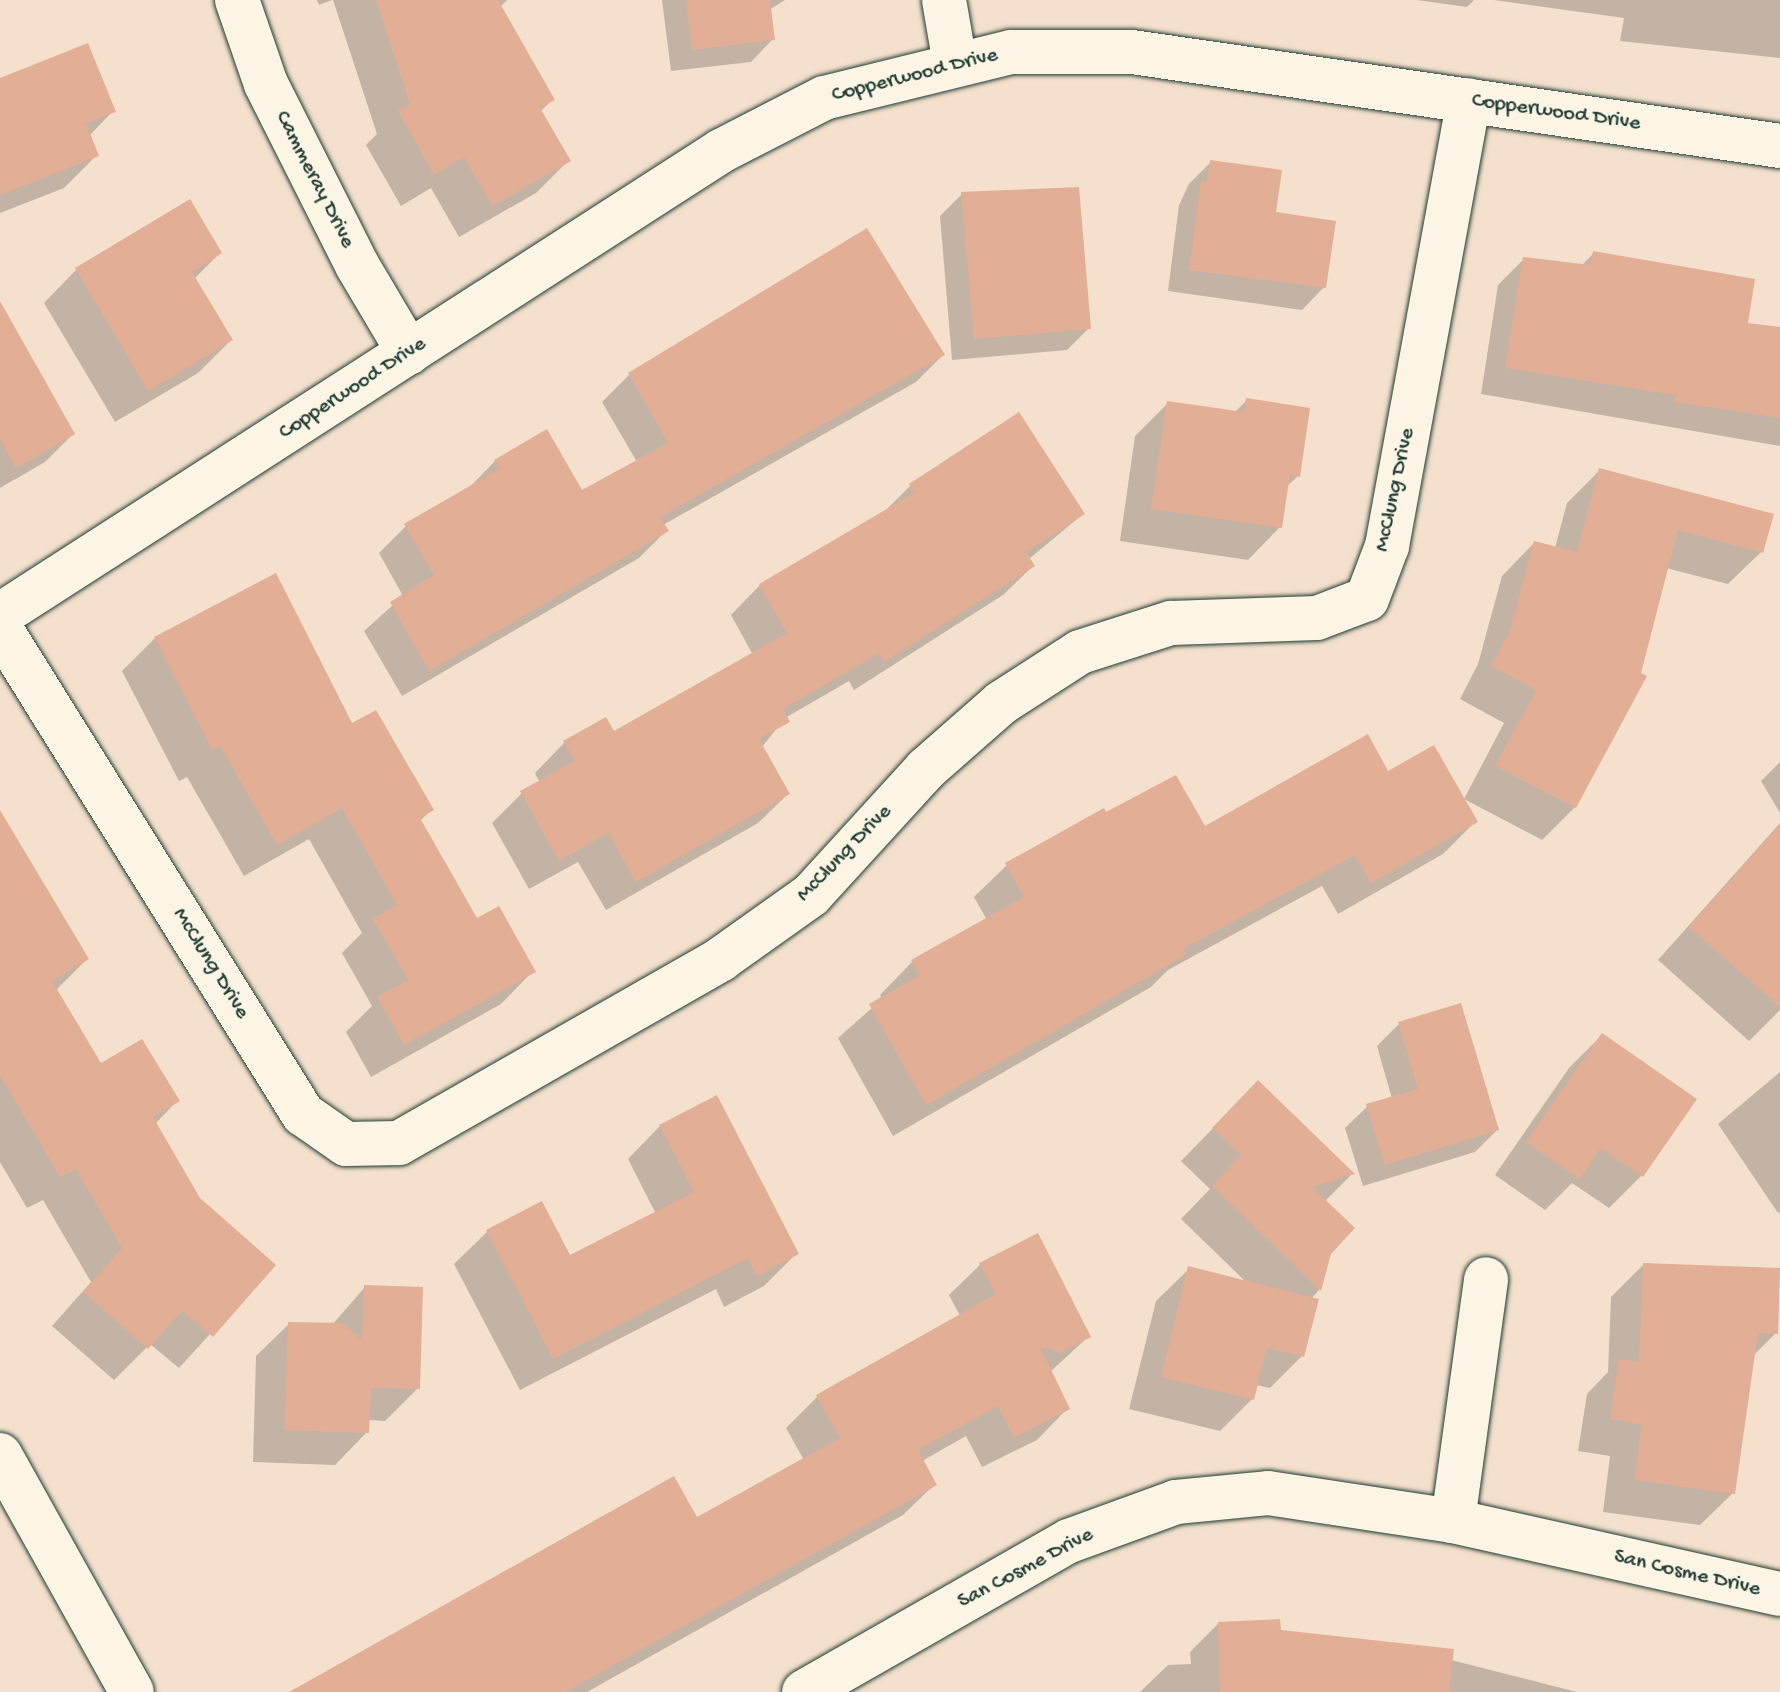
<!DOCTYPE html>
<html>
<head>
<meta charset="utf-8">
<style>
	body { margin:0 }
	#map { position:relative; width:1780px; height:1692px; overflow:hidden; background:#f4e0cd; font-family:"Gochi Hand",sans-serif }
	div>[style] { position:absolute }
	.shadow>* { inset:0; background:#0003 }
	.building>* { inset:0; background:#e2ae95 }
	.roads { filter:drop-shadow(0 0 2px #1f3d34) drop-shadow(0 0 2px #1f3d34) }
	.street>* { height:44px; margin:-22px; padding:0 22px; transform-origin:22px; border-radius:22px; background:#fcf5e5 }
	.secondary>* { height:44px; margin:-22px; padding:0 22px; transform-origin:22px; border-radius:22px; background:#fcf5e5 }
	span { translate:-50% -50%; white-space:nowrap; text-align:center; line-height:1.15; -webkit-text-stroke:6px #fcf5e5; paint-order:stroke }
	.street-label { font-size:22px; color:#1f3d34 }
</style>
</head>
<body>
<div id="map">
	<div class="shadow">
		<i style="clip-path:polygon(317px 0,332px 0,319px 5px)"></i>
		<i style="clip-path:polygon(333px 0,507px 0,500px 7px,553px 99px,540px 112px,568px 161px,536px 193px,459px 237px,431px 188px,401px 206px,366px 145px,377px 134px)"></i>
		<i style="clip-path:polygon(662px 0,785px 0,769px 10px,773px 39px,751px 62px,671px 71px)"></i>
		<i style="clip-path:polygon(1417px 0,1474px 0,1467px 7px)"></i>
		<i style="clip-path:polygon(1494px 0,1780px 0,1780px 58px,1620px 41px,1624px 18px)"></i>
		<i style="clip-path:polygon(0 79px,113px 111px,89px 136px,97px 155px,64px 188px,0 213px)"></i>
		<i style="clip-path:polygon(1211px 162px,1274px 214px,1324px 287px,1302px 310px,1168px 291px,1179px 205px,1189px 184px)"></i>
		<i style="clip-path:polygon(962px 194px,1089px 328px,1067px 350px,952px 360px,940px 216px)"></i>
		<i style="clip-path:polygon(189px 202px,220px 253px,194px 279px,231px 340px,198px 373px,115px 422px,44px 303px,76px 270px)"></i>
		<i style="clip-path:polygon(1594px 253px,1746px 324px,1780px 329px,1780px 446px,1481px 394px,1498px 285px,1523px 260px,1581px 266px)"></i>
		<i style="clip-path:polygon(0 352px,73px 434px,45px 462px,0 488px)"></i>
		<i style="clip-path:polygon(943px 355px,916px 382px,663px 525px,666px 531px,639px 558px,402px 696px,364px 631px,403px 596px,379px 553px,406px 526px,468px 489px,495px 461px,581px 493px,637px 462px,602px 402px,629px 375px)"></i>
		<i style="clip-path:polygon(1247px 400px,1298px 476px,1286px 487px,1280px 527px,1248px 560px,1120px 541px,1135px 436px,1168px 403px,1234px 413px)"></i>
		<i style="clip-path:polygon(1600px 470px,1761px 552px,1728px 584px,1666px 568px,1575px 807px,1542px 840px,1464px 799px,1504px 723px,1460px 699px,1478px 664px,1502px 576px,1534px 543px,1555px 548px,1567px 503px)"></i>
		<i style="clip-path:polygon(910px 486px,1083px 514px,1029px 559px,1033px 566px,1003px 595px,854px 690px,849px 681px,785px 718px,762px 747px,788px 794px,758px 823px,606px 910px,578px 862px,529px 889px,492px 823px,522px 793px,540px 783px,535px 773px,564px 743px,613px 733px,753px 655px,731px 615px,760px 585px,881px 515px)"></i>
		<i style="clip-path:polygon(155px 638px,352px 726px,431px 810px,419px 822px,476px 921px,533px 971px,501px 1004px,371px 1077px,346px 1032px,372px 1006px,342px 953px,362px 933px,309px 839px,244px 876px,187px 777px,179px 781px,122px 671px)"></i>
		<i style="clip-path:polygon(1780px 762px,1780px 813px,1761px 781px)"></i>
		<i style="clip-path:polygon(1388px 774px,1475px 822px,1443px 854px,1338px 914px,1322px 886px,1168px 970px,1151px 987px,893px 1136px,838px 1038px,882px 999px,880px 995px,912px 962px,987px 920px,974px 897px,1007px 865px,1106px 815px,1204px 829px)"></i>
		<i style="clip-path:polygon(0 814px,87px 959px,56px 990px,100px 1066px,177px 1101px,155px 1124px,198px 1199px,273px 1265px,179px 1368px,150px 1344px,114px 1380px,52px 1326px,91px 1282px,43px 1200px,27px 1208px,0 1162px)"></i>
		<i style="clip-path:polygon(1780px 823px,1780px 1010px,1749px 1041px,1658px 960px)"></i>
		<i style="clip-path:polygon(1399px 1024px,1497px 1130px,1475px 1152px,1363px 1186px,1345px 1128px,1368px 1106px,1392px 1099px,1377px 1046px)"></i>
		<i style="clip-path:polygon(1602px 1035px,1641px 1176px,1609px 1208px,1572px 1183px,1545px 1210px,1495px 1175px,1569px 1068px)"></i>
		<i style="clip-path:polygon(1780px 1072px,1780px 1212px,1778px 1213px,1718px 1124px)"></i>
		<i style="clip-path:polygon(1225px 1116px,1352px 1174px,1324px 1202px,1329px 1253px,1319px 1290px,1311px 1299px,1302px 1356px,1270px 1388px,1256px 1385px,1252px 1399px,1220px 1431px,1129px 1409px,1156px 1301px,1189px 1269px,1247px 1283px,1181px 1219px,1210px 1189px,1181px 1161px)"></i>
		<i style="clip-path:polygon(660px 1126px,796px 1254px,764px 1286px,724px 1307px,716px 1289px,520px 1390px,454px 1264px,487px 1232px,570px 1258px,656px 1214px,628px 1159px)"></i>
		<i style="clip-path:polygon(981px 1264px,1088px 1337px,1050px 1372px,1068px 1408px,1037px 1440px,982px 1467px,966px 1436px,922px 1461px,935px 1484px,903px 1515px,587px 1692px,293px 1692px,696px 1520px,804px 1460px,786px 1428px,817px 1397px,960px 1316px,949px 1295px)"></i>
		<i style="clip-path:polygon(1643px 1265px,1776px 1333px,1753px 1356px,1733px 1493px,1700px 1525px,1603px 1512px,1610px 1456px,1578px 1451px,1587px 1394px,1608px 1372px,1611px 1297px)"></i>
		<i style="clip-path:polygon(365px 1287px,418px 1388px,385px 1421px,368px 1420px,367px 1432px,335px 1465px,253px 1462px,256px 1356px,289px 1324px,332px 1325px)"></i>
		<i style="clip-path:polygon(1218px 1624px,1451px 1660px,1577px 1692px,1140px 1692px,1168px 1665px,1191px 1664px,1190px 1652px)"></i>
	</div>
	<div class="building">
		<i style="clip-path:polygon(376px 0,498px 0,555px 100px,540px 108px,571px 161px,492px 206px,464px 157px,434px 175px,398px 111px,410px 104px)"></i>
		<i style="clip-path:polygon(686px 0,770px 0,775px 40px,692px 50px)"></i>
		<i style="clip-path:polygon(88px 43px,116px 112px,86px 123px,99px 156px,0 195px,0 78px)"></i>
		<i style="clip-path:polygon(1210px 160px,1282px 170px,1276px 212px,1336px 221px,1326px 288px,1189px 270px,1201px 181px,1207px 182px)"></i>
		<i style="clip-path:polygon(1079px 187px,1091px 329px,974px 339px,961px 192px)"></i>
		<i style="clip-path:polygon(190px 199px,222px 253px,192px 272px,233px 340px,148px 391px,75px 268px)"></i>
		<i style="clip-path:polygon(867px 228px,945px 355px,660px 517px,669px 531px,429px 671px,390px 602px,434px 575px,404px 524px,499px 469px,494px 460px,547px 429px,582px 490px,668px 443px,628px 373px)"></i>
		<i style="clip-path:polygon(1593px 251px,1755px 279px,1748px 323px,1780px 327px,1780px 418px,1674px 402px,1675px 395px,1505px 368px,1523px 257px,1590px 265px)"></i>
		<i style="clip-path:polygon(0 301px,75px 434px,16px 468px,0 439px)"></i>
		<i style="clip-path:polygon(1246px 398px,1310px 408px,1300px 477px,1290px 475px,1282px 528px,1151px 509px,1167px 401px,1244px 412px)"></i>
		<i style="clip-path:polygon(1019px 412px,1085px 514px,1026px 552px,1035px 566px,884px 662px,879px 653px,783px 709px,790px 722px,759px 739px,790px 794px,636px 882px,608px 833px,559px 861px,520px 791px,575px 761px,563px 741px,606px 717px,614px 731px,787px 633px,759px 584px,914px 493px,909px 484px)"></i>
		<i style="clip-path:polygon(1599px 468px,1774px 514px,1763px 553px,1678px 530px,1641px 673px,1647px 676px,1576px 808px,1495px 766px,1536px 690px,1491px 666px,1510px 630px,1534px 541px,1577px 552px)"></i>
		<i style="clip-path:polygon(276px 573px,352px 723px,376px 710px,434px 810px,420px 818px,477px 918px,499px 906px,536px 972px,404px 1045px,377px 997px,408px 980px,373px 919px,397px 905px,342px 808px,277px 845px,220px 746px,212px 750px,154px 637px)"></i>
		<i style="clip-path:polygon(1368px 734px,1388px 771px,1434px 745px,1478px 822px,1371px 883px,1355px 855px,1183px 949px,1186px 955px,926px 1105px,869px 1004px,920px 975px,911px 960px,1024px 897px,1005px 863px,1104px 808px,1106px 812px,1176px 775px,1205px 826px)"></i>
		<i style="clip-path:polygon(0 810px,89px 959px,52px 981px,101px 1063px,142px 1039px,180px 1101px,153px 1117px,200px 1198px,276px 1265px,213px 1337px,182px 1311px,148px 1349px,83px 1292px,122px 1248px,76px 1169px,60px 1177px,0 1075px)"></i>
		<i style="clip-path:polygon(1780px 824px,1780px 1007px,1689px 927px)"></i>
		<i style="clip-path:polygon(1461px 1003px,1499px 1130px,1385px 1165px,1366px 1104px,1418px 1089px,1398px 1022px)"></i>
		<i style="clip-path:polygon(1602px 1033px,1697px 1099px,1643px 1177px,1601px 1148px,1579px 1179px,1526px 1142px)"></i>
		<i style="clip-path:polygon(1258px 1080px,1355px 1174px,1312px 1187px,1355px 1228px,1331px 1254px,1321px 1291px,1212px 1186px,1241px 1155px,1212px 1128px)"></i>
		<i style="clip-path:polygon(717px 1095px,799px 1254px,757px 1276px,748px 1258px,553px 1359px,486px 1230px,542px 1201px,570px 1255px,694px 1192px,659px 1125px)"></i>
		<i style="clip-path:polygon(1038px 1233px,1091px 1337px,1061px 1352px,1040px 1347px,1070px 1409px,1014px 1438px,998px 1406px,918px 1450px,937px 1485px,565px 1692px,289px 1692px,674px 1476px,697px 1517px,840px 1438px,816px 1395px,996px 1294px,979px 1263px)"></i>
		<i style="clip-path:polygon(1643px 1263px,1780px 1268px,1778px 1334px,1758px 1333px,1735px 1494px,1634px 1480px,1642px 1424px,1610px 1419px,1619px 1359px,1639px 1362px)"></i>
		<i style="clip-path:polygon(1188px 1266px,1319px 1299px,1304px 1357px,1267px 1348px,1254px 1400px,1161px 1377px)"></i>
		<i style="clip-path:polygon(364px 1285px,423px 1287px,420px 1389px,371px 1388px,369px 1433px,285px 1430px,288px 1322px,342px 1323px,362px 1340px)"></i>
		<i style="clip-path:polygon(1280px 1619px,1281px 1630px,1454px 1649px,1449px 1692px,1220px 1692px,1218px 1622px)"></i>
	</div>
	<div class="roads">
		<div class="street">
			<i style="left:237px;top:0;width:89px;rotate:71deg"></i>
			<i style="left:266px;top:84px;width:203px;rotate:63.3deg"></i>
			<i style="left:357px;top:265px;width:102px;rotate:59.4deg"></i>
			<i style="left:944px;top:0;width:65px;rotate:80.2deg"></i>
			<i style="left:0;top:615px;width:857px;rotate:-32.76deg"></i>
			<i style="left:721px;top:151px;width:116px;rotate:-27.2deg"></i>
			<i style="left:824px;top:98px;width:193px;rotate:-13.8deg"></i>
			<i style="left:1011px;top:52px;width:121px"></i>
			<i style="left:1132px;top:52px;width:655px;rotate:8.25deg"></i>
			<i style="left:0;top:628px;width:573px;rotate:58.06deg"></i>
			<i style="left:303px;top:1114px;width:52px;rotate:34.9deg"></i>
			<i style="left:346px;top:1144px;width:53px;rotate:-1.1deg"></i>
			<i style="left:399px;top:1143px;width:371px;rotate:-29.7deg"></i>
			<i style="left:721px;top:959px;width:110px;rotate:-35.4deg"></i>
			<i style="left:811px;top:895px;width:171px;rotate:-47.6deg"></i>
			<i style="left:926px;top:769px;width:100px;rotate:-41.3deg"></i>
			<i style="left:1001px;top:703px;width:94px;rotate:-32.8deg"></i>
			<i style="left:1080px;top:652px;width:96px;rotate:-17.7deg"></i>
			<i style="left:1171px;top:623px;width:146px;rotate:-2deg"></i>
			<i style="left:1317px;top:618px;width:53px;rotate:-20.8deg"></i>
			<i style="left:1367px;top:599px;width:57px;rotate:-69.3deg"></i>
			<i style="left:1387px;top:546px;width:453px;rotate:-79.6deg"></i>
			<i style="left:1453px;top:1521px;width:244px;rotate:-82.2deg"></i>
			<i style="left:804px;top:1692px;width:305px;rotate:-29.7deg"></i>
			<i style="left:1069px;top:1541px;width:114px;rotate:-20deg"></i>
			<i style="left:1176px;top:1502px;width:92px;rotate:-5.6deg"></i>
			<i style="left:1268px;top:1493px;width:187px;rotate:8.6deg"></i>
			<i style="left:1453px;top:1521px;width:335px;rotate:12.6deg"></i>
		</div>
		<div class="secondary">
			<i style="left:0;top:1455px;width:271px;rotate:60.9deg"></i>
		</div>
	</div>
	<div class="street-label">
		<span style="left:915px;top:76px;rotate:-14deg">Copperwood Drive</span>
		<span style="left:1556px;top:113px;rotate:8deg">Copperwood Drive</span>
		<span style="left:314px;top:180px;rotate:63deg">Cammeray Drive</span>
		<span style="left:353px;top:389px;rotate:-33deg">Copperwood Drive</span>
		<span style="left:1396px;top:490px;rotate:-78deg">McClung Drive</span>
		<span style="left:845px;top:854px;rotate:-46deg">McClung Drive</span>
		<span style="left:210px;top:964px;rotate:58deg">McClung Drive</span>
		<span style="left:1026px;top:1569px;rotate:-28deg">San Cosme Drive</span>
		<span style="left:1687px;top:1574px;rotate:13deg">San Cosme Drive</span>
	</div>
</div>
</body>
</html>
